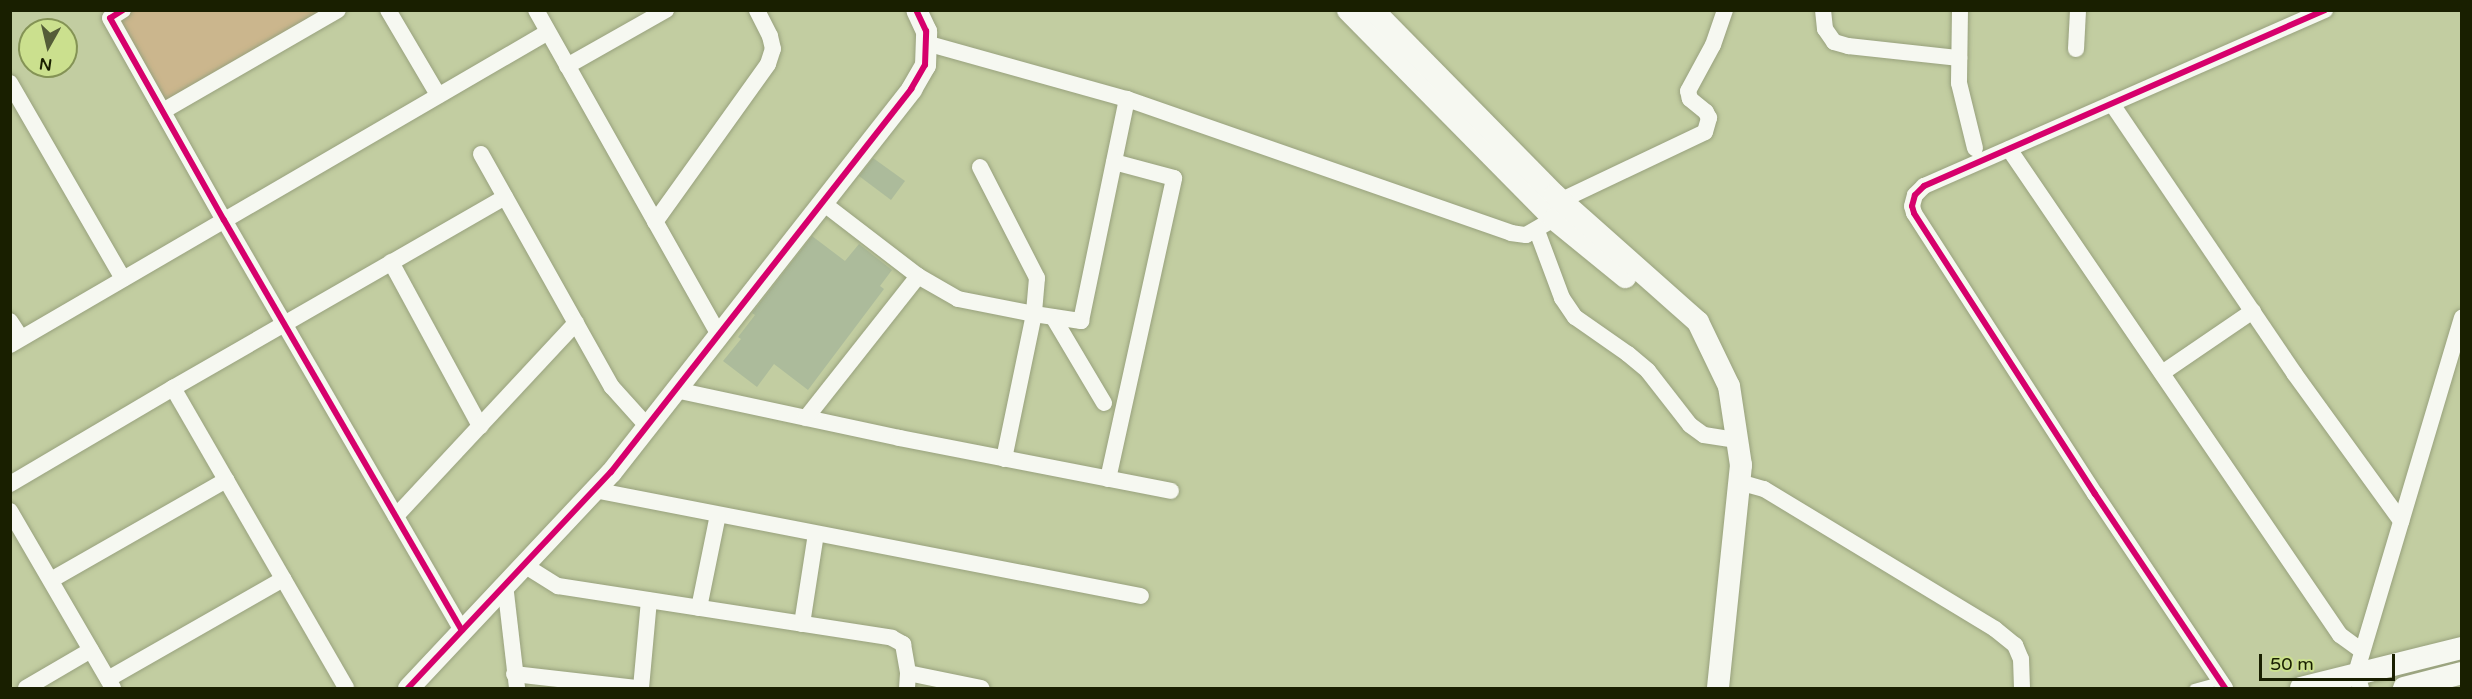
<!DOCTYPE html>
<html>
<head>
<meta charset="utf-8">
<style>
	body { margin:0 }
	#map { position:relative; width:2472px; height:699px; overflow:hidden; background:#c2cda1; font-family:"Varela Round",sans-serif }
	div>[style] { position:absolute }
	.green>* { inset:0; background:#cbb68d }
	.building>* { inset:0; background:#acbb9b }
	.roads { filter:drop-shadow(0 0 2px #98a17d) drop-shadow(0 0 2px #98a17d) }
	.service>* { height:8px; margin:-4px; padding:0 4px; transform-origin:4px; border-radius:4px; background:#f6f8f1 }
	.minor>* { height:16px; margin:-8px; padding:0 8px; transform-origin:8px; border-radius:8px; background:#f6f8f1 }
	.tertiary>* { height:21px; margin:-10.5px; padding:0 10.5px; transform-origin:10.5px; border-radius:10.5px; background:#f6f8f1 }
	.secondary>* { height:22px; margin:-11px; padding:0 11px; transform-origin:11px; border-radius:11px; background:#f6f8f1 }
	.cycleway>* { height:6px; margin:-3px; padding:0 3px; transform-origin:3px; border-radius:3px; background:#d6006c }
	span { translate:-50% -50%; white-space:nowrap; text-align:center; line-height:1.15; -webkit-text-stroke:4.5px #cbe08e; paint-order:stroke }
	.frame { position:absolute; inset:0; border:12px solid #191f00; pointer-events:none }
	.north { position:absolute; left:18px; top:18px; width:60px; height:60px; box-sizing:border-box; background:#cbe08e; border:2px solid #849355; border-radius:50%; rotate:188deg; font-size:16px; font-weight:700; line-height:24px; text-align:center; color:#191f00 }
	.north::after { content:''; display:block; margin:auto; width:21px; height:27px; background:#545c38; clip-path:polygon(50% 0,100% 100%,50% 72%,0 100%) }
	.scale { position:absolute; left:2259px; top:654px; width:136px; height:27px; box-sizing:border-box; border:3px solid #191f00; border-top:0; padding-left:8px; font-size:18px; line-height:21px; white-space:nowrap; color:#191f00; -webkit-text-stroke:4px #cbe08e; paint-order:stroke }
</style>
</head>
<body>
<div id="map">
	<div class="green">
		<i style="clip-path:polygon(123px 10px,338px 11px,163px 111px,110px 18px)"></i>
	</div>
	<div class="building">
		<i style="clip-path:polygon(873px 158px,905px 181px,891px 200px,859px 176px)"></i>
		<i style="clip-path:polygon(812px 236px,845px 261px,859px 244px,892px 270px,880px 286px,884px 289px,808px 390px,774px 364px,757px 387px,723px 361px,741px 339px,738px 337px,755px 315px,752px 313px)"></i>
	</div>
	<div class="roads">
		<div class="service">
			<i style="left:2194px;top:688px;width:28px;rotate:-15deg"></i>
		</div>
		<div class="minor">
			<i style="left:123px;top:10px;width:15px;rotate:148deg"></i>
			<i style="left:110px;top:18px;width:232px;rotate:60.6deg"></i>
			<i style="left:224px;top:220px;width:474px;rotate:59.9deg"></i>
			<i style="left:388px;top:10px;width:99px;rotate:59.5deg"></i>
			<i style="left:536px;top:10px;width:373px;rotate:60.6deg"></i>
			<i style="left:1823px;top:10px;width:19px;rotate:84deg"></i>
			<i style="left:1825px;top:29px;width:16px;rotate:55deg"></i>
			<i style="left:1834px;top:42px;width:15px;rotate:16deg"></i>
			<i style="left:1848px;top:46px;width:112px;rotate:6.2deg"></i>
			<i style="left:1960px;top:10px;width:73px;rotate:90.8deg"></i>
			<i style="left:1959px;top:83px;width:67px;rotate:76.2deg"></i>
			<i style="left:926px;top:43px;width:209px;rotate:15.6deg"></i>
			<i style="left:1127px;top:99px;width:407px;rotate:19.2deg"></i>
			<i style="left:1511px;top:233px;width:15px;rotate:8deg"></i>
			<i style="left:1526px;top:235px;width:32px;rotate:-30deg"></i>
			<i style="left:2076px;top:49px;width:39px;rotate:-87deg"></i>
			<i style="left:567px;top:66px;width:114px;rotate:-29.5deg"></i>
			<i style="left:10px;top:83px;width:226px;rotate:60deg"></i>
			<i style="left:2112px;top:104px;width:325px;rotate:55.9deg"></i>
			<i style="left:2294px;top:373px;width:183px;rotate:54.1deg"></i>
			<i style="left:163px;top:111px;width:202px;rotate:-30deg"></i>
			<i style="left:2009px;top:149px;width:588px;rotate:55.74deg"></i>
			<i style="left:2340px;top:635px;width:27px;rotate:36deg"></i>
			<i style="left:481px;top:154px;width:267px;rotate:60.7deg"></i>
			<i style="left:612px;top:387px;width:52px;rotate:48.1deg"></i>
			<i style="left:980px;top:167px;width:125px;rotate:62.8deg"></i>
			<i style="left:1037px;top:278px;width:36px;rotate:95deg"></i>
			<i style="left:1034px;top:314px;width:48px;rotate:8.5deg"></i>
			<i style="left:1081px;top:321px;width:227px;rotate:-78.3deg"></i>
			<i style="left:1562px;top:200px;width:158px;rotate:-25.4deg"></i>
			<i style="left:1705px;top:132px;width:15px;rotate:-74deg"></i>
			<i style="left:1709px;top:118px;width:7px;rotate:-117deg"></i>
			<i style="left:1706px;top:112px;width:21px;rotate:-141deg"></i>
			<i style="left:1690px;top:99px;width:8px;rotate:-104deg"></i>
			<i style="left:1688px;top:91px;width:52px;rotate:-61.5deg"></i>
			<i style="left:1713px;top:45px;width:37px;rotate:-71deg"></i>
			<i style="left:823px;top:203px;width:120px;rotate:37.5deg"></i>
			<i style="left:918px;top:276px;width:46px;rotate:29.9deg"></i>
			<i style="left:958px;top:299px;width:77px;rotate:11.2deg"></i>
			<i style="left:1034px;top:314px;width:148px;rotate:101.7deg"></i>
			<i style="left:655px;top:222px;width:194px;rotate:-54.4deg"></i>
			<i style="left:768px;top:64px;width:16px;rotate:-72deg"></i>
			<i style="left:773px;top:49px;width:13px;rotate:-103deg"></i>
			<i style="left:770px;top:36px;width:29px;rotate:-117deg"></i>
			<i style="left:1537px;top:231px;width:72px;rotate:69.5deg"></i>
			<i style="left:1562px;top:298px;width:23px;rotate:56deg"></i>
			<i style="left:1575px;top:317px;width:65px;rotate:34.9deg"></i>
			<i style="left:1628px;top:354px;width:26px;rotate:40deg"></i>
			<i style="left:1648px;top:371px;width:68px;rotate:52.1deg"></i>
			<i style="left:1690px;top:425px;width:17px;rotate:36deg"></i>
			<i style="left:1704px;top:435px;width:33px;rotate:9deg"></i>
			<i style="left:391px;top:262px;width:187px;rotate:61.5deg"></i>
			<i style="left:1053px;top:317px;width:100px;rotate:59.3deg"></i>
			<i style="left:10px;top:321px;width:20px;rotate:57deg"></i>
			<i style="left:10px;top:345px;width:622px;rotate:-30.19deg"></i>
			<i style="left:2162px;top:373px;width:110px;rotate:-34.3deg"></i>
			<i style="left:173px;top:388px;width:383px;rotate:-29.9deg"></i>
			<i style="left:676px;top:390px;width:228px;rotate:12.1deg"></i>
			<i style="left:899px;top:438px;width:277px;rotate:11deg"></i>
			<i style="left:806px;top:418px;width:181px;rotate:-51.7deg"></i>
			<i style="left:1108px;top:479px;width:308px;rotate:-77.6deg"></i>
			<i style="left:1174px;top:178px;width:62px;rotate:-165.1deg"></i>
			<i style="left:1739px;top:482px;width:26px;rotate:16deg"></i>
			<i style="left:1764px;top:489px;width:270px;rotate:31.2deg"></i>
			<i style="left:1995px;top:629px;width:26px;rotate:39deg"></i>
			<i style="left:2015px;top:645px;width:15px;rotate:67deg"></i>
			<i style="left:2021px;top:659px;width:29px;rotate:88deg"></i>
			<i style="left:10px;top:484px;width:189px;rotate:-30.5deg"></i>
			<i style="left:173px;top:388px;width:346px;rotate:60deg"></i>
			<i style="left:594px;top:490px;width:557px;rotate:10.97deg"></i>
			<i style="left:10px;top:511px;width:205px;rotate:59.8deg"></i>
			<i style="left:396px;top:516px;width:264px;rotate:-47deg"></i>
			<i style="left:524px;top:565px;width:40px;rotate:32deg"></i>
			<i style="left:558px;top:586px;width:338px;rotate:8.8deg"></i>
			<i style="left:892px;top:638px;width:13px;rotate:29deg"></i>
			<i style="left:903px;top:644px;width:29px;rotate:80deg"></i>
			<i style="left:908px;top:673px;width:75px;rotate:11.6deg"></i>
			<i style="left:51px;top:580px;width:202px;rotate:-29.7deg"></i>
			<i style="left:505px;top:584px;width:105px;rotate:83.4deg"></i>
			<i style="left:699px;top:608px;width:95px;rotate:-78.5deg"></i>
			<i style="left:802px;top:624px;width:91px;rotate:-81.2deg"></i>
			<i style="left:514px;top:674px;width:123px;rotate:6.5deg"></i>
			<i style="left:108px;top:679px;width:202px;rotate:-29.7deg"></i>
			<i style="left:26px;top:688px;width:75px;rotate:-30.3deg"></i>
			<i style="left:641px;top:688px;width:88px;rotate:-84.8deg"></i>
			<i style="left:907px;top:688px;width:15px;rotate:-86deg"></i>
			<i style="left:2225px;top:688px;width:234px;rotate:-123.8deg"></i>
			<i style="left:2095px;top:494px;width:334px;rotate:-122.8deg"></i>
			<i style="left:1914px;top:213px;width:7px;rotate:-106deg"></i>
			<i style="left:1912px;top:206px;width:11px;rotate:-75deg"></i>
			<i style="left:1915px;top:195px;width:13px;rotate:-45deg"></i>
			<i style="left:1924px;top:186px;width:438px;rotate:-23.7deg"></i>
			<i style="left:2361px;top:688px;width:16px;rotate:-108deg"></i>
			<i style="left:2356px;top:673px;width:371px;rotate:-73.4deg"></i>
		</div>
		<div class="tertiary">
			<i style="left:408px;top:688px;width:296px;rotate:-46.8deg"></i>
			<i style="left:611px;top:472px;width:487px;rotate:-51.9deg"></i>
			<i style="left:911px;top:89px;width:28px;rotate:-60deg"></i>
			<i style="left:925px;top:65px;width:34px;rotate:-88deg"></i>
			<i style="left:926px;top:31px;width:23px;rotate:-115deg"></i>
		</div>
		<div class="secondary">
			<i style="left:1348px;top:10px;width:293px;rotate:45.4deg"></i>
			<i style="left:1554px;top:219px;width:92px;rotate:39.2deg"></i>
			<i style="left:1373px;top:10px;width:260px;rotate:45.5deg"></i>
			<i style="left:1555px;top:195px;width:191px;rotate:41.6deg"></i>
			<i style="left:1698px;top:322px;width:71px;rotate:64.2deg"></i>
			<i style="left:1729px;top:386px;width:80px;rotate:81.4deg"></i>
			<i style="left:1741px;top:465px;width:224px;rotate:95.9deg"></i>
			<i style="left:2301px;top:688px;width:166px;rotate:-14deg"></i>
			<i style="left:2404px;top:688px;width:60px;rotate:-14.5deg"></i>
		</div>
	</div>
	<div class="cycleway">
		<i style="left:123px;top:10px;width:15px;rotate:148deg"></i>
		<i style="left:110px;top:18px;width:232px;rotate:60.6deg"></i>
		<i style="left:224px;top:220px;width:474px;rotate:59.9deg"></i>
		<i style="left:408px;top:688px;width:296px;rotate:-46.8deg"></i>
		<i style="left:611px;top:472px;width:487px;rotate:-51.9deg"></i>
		<i style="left:911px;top:89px;width:28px;rotate:-60deg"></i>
		<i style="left:925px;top:65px;width:34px;rotate:-88deg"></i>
		<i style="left:926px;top:31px;width:23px;rotate:-115deg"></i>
		<i style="left:2225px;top:688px;width:234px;rotate:-123.8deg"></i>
		<i style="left:2095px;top:494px;width:334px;rotate:-122.8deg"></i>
		<i style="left:1914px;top:213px;width:7px;rotate:-106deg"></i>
		<i style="left:1912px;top:206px;width:11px;rotate:-75deg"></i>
		<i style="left:1915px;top:195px;width:13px;rotate:-45deg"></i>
		<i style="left:1924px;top:186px;width:438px;rotate:-23.7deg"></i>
	</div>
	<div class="frame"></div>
	<div class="north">N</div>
	<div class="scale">50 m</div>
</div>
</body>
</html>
